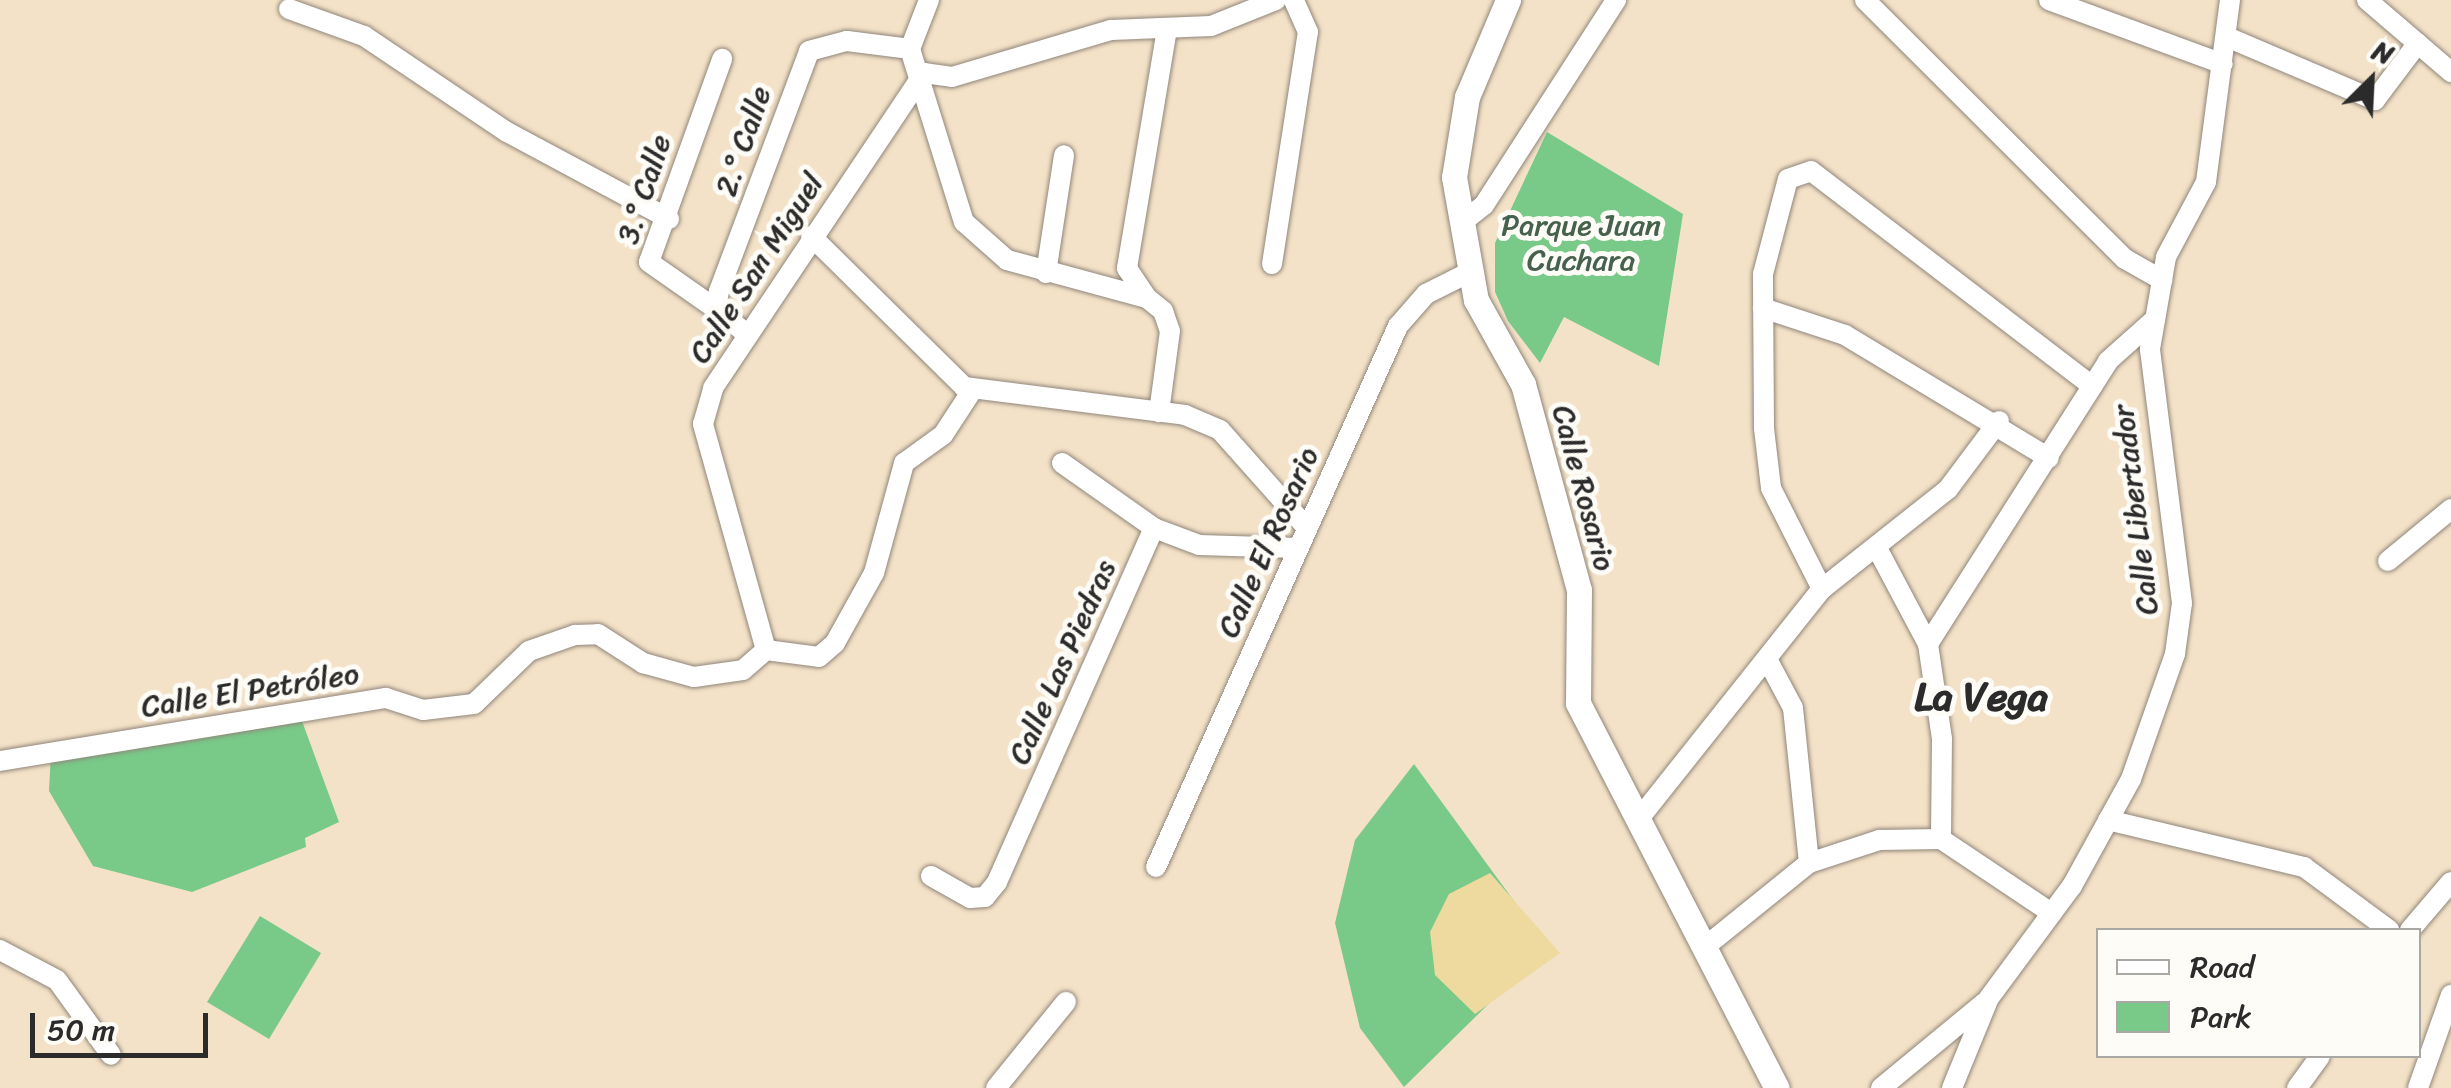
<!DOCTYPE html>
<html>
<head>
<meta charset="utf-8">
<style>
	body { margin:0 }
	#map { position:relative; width:2451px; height:1088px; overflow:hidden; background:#f4e2c8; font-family:Sriracha,sans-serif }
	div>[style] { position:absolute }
	.green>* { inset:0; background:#79c989 }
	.sand>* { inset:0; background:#eeda9e }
	.roads { filter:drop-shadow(0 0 2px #90867a) drop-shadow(0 0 2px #90867a) }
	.minor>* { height:20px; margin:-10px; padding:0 10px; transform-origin:10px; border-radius:10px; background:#fff }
	.tertiary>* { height:25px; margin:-12.5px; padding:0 12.5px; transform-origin:12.5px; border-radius:12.5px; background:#fff }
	span { translate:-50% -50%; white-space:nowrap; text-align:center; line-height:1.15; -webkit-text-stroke:10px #fdfcf7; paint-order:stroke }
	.street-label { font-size:30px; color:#2b2b2b }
	.park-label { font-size:30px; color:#46624c }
	.district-label { font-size:40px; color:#2b2b2b; font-weight:700 }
	.legend { position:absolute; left:2096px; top:928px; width:325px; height:130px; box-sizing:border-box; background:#fdfcf7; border:2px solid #a9a8a5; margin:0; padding:12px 18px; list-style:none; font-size:30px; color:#2b2b2b }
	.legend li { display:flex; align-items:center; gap:20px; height:50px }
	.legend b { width:50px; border:2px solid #a9a8a5 }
	.north { position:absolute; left:2321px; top:30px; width:100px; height:100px; -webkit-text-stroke:8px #fdfcf7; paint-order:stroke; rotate:24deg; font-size:28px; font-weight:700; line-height:40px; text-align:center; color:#2b2b2b }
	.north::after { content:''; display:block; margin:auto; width:35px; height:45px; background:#2b2b2b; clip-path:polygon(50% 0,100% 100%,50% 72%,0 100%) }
	.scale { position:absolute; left:30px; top:1013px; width:178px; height:45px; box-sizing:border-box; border:5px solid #2b2b2b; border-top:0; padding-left:12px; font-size:30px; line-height:35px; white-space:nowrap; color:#2b2b2b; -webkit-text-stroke:8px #fdfcf7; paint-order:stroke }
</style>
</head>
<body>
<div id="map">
	<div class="green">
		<i style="clip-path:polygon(1547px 132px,1683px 214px,1659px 366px,1564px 317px,1540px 363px,1508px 321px,1495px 292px,1495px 243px)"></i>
		<i style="clip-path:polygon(302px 721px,339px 822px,305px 838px,306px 847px,192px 892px,93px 866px,49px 791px,51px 751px)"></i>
		<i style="clip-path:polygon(1414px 764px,1533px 927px,1515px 978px,1404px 1087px,1360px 1028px,1335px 923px,1355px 840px)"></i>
		<i style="clip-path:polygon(260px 916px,321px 953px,269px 1039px,207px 1002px)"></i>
	</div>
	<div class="sand">
		<i style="clip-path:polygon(1490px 873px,1560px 953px,1475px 1014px,1435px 975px,1430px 932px,1449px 894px)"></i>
	</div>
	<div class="roads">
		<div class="minor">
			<i style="left:929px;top:0;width:53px;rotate:111.2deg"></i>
			<i style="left:910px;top:49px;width:181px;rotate:72.7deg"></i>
			<i style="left:964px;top:222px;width:57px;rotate:41.5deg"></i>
			<i style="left:1007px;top:260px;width:145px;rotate:15.2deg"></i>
			<i style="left:1147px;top:298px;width:21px;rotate:39deg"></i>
			<i style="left:1163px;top:311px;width:21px;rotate:71deg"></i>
			<i style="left:1170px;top:331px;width:82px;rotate:97.7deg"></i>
			<i style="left:1865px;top:0;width:367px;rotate:44.9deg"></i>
			<i style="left:2125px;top:259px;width:43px;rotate:29.6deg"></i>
			<i style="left:2049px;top:0;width:185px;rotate:20.2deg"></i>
			<i style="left:2367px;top:0;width:111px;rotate:40.6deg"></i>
			<i style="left:289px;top:9px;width:80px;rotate:19.8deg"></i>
			<i style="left:364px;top:36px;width:172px;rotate:33.9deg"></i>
			<i style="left:507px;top:132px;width:184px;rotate:28.2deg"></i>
			<i style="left:2227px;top:37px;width:161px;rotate:23.1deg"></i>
			<i style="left:2375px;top:100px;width:71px;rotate:-53deg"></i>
			<i style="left:924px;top:73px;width:28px;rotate:8deg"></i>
			<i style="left:952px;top:77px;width:166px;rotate:-16.5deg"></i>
			<i style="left:1111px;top:30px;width:100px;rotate:-2.3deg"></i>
			<i style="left:1211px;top:26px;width:70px;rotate:-21.8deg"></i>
			<i style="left:1461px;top:223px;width:29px;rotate:-38deg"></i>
			<i style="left:1484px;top:205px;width:244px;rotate:-57.2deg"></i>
			<i style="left:811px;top:236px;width:215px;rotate:44.6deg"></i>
			<i style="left:964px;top:387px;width:223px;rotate:7.2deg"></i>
			<i style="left:1185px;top:415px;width:38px;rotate:23deg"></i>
			<i style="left:1220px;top:430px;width:131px;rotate:48.4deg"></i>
			<i style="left:1272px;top:264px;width:235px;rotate:-81.2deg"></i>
			<i style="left:1308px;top:32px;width:35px;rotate:-114deg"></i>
			<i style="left:1046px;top:273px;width:119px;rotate:-81.3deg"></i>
			<i style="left:1147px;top:298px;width:36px;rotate:-124deg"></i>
			<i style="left:1127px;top:268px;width:243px;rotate:-80.5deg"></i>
			<i style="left:1763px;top:308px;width:86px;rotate:18.2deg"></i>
			<i style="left:1845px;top:335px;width:238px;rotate:31.1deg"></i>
			<i style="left:716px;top:309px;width:82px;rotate:-145deg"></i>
			<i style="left:649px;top:262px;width:216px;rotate:-70.2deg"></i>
			<i style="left:748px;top:335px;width:41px;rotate:-140.9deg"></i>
			<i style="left:716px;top:309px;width:18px;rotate:-81deg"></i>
			<i style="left:719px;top:291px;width:256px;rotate:-69.4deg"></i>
			<i style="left:809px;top:51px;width:39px;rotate:-15deg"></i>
			<i style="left:847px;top:41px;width:64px;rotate:7.2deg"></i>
			<i style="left:1062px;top:463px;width:113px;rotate:35.2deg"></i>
			<i style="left:1878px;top:550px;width:106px;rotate:62deg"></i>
			<i style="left:1928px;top:644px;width:96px;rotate:81.6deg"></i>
			<i style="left:1942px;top:739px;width:100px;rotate:90.6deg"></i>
			<i style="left:1941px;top:839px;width:131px;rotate:33.8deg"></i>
			<i style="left:2388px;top:561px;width:82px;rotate:-39.5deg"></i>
			<i style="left:1822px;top:589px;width:113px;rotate:-116.8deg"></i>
			<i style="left:1771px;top:488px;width:60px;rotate:-96.7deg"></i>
			<i style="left:1764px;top:428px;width:154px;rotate:-90.4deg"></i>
			<i style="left:1763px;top:274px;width:98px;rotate:-75.3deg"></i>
			<i style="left:1788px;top:179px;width:24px;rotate:-19deg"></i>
			<i style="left:1811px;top:171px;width:354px;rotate:37.4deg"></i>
			<i style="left:1928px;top:644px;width:335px;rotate:-57.5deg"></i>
			<i style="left:2108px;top:361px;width:63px;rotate:-41.8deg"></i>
			<i style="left:766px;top:650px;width:235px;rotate:-105.6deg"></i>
			<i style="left:703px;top:424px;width:37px;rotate:-74deg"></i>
			<i style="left:713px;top:388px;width:379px;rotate:-56.2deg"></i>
			<i style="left:766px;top:650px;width:53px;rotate:7.5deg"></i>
			<i style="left:819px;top:657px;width:21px;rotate:-41deg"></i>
			<i style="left:835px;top:643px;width:80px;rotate:-60.9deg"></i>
			<i style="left:874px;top:573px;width:114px;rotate:-74.7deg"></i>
			<i style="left:904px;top:463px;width:48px;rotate:-35.7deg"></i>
			<i style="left:943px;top:435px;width:55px;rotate:-56.9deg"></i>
			<i style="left:1767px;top:659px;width:55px;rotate:62deg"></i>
			<i style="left:1793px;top:708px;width:156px;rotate:84.1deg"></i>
			<i style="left:0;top:761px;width:391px;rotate:-9.3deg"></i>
			<i style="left:386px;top:698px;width:39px;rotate:18deg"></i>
			<i style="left:423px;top:710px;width:51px;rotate:-6.7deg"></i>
			<i style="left:474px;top:704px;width:76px;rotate:-43.9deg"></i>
			<i style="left:529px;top:651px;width:49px;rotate:-19.2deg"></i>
			<i style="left:575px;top:635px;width:23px;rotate:-2deg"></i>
			<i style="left:598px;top:634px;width:54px;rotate:32.8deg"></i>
			<i style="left:643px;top:663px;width:53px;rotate:15.4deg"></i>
			<i style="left:694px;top:677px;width:49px;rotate:-8.1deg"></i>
			<i style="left:743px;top:670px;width:30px;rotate:-41deg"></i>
			<i style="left:1638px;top:820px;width:295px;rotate:-51.5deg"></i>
			<i style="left:1822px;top:589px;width:161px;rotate:-38.4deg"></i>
			<i style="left:1948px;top:489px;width:85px;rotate:-53.1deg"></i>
			<i style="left:2108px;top:820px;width:202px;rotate:13.5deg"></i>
			<i style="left:2304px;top:867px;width:106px;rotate:36.5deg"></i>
			<i style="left:1156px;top:867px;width:593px;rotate:-65.9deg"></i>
			<i style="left:1398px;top:326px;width:43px;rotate:-48.8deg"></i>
			<i style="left:1426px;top:294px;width:49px;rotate:-26.6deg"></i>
			<i style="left:931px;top:876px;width:45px;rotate:29.4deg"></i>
			<i style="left:970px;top:898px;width:15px;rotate:-4deg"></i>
			<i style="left:985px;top:897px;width:19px;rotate:-51deg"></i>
			<i style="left:997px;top:882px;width:387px;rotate:-66.1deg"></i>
			<i style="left:1154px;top:528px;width:48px;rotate:20.7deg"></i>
			<i style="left:1199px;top:545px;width:99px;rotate:1.7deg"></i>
			<i style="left:2410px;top:930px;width:63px;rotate:-49.5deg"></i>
			<i style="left:1706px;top:946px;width:132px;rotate:-38.9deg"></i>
			<i style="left:1809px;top:863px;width:74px;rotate:-18.2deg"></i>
			<i style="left:1879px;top:840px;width:62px;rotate:-0.9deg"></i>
			<i style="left:0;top:950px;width:64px;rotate:27.8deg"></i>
			<i style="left:57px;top:980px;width:92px;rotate:54.2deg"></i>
			<i style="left:996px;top:1088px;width:111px;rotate:-50.9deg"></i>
			<i style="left:1881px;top:1088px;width:134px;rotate:-39.5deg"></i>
			<i style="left:1952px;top:1088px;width:97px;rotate:-67.7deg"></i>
			<i style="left:1989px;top:998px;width:139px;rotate:-53.5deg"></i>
			<i style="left:2072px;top:886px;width:122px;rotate:-61.1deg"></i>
			<i style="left:2131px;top:779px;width:133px;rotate:-70.6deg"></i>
			<i style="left:2175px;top:654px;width:51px;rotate:-82.2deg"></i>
			<i style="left:2182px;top:603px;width:256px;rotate:-97.2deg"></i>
			<i style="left:2150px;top:349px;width:93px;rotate:-80.1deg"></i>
			<i style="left:2166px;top:257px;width:85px;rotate:-61.9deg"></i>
			<i style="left:2206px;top:182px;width:184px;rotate:-82.5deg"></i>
			<i style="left:2297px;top:1088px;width:39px;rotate:-54deg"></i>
			<i style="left:2418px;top:1088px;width:99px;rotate:-70.5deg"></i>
		</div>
		<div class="tertiary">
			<i style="left:1508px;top:0;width:105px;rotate:112.9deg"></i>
			<i style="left:1467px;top:97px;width:81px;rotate:99.2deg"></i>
			<i style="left:1454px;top:177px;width:125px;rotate:79.9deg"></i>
			<i style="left:1476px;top:300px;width:96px;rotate:60.8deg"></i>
			<i style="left:1523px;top:384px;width:213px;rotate:74.8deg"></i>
			<i style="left:1579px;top:590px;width:113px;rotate:90.5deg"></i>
			<i style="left:1578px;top:703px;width:433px;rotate:62.7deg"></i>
		</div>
	</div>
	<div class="street-label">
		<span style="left:743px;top:141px;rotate:-71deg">2.° Calle</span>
		<span style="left:644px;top:189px;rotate:-72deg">3.° Calle</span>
		<span style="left:756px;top:268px;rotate:-57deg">Calle San Miguel</span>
		<span style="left:1584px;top:488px;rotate:75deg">Calle Rosario</span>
		<span style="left:2135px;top:510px;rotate:-97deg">Calle Libertador</span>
		<span style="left:1268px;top:542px;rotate:-66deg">Calle El Rosario</span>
		<span style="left:1062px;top:662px;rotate:-66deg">Calle Las Piedras</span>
		<span style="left:250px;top:690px;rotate:-9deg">Calle El Petróleo</span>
	</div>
	<div class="park-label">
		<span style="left:1581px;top:242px">Parque Juan<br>Cuchara</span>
	</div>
	<div class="district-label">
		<span style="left:1981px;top:697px">La Vega</span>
	</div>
	<ul class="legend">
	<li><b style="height:12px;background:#fff"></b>Road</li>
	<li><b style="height:28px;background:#79c989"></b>Park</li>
	</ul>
	<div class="north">N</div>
	<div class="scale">50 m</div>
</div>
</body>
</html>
